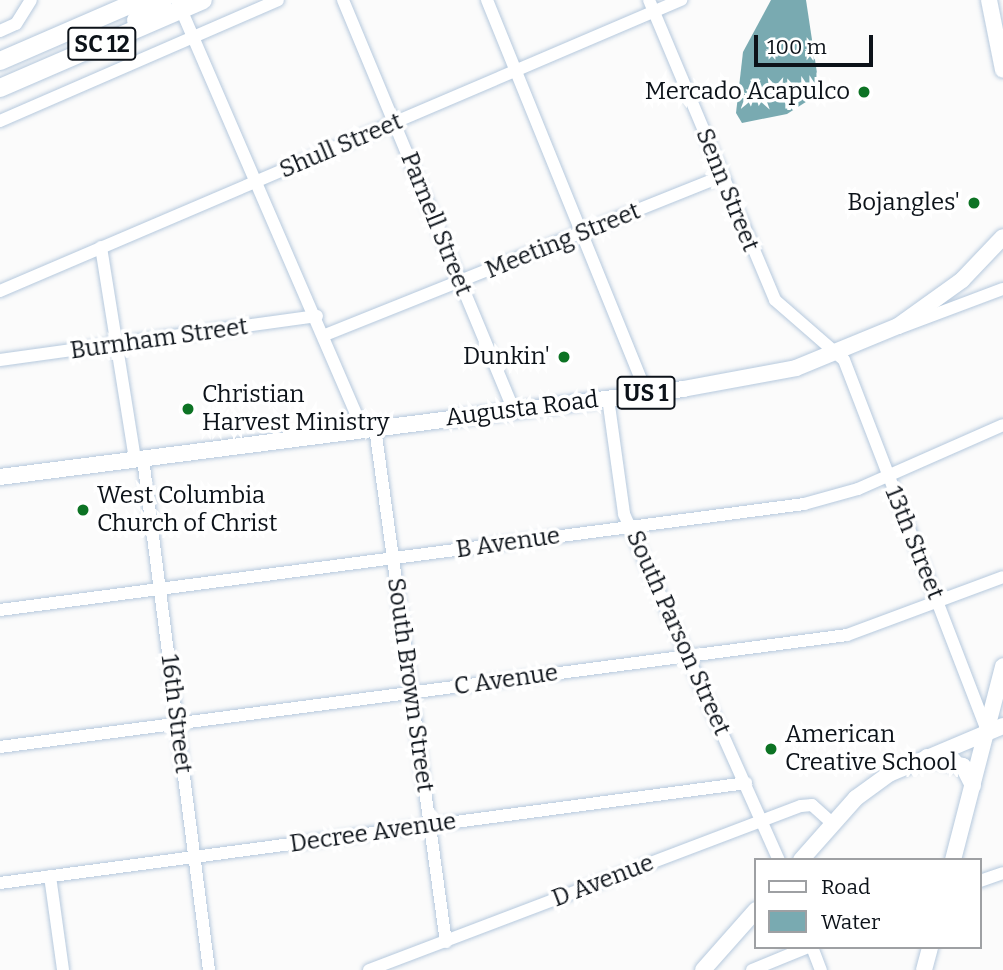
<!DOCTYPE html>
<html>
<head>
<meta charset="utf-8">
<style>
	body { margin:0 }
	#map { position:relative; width:1003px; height:970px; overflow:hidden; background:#fbfbfb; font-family:Bitter,serif }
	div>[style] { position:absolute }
	.water>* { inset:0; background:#79aab1 }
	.roads { filter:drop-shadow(0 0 2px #b6c9dd) drop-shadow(0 0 2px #b6c9dd) }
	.minor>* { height:12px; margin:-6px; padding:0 6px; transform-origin:6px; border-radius:6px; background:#fff }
	.major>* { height:16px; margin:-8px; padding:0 8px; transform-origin:8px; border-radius:8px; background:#fff }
	.highway>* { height:18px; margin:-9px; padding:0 9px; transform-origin:9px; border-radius:9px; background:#fff }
	.dots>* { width:19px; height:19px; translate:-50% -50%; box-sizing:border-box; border:4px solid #fff; border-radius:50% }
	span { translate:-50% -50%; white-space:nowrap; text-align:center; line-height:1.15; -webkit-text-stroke:7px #fff; paint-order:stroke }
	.shield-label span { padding:2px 5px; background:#fff; border:2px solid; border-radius:5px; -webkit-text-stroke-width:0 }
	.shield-label { font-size:23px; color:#0c1219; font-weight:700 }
	.poi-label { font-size:24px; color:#0c1219 }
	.right { translate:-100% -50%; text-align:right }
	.left { translate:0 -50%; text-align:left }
	.street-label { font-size:24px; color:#0c1219 }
	.legend { position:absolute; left:754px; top:858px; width:228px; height:91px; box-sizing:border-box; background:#fff; border:2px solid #9ea0a3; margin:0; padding:9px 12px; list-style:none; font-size:21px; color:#0c1219 }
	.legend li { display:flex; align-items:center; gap:14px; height:35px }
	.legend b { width:35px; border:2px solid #9ea0a3 }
	.scale { position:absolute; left:754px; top:35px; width:119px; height:32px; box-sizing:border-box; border:4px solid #0c1219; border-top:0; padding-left:9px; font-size:21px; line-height:24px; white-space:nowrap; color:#0c1219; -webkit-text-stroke:5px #fff; paint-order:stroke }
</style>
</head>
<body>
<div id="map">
	<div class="water">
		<i style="clip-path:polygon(771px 0,806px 0,820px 93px,787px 114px,742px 123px,736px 113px,743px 52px)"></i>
	</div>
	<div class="roads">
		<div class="minor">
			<i style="left:177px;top:0;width:468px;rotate:66.6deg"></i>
			<i style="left:343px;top:0;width:444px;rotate:67.4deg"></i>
			<i style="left:487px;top:0;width:423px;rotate:67.9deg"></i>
			<i style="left:649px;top:0;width:325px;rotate:67.2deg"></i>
			<i style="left:775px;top:300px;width:91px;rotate:41deg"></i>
			<i style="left:844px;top:360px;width:398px;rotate:68.9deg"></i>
			<i style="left:0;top:31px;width:17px;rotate:-24deg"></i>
			<i style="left:16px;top:24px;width:28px;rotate:-58deg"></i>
			<i style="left:0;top:121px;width:303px;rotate:-23.5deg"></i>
			<i style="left:101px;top:247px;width:216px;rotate:80.9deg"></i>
			<i style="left:0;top:291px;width:741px;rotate:-23.14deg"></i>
			<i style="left:899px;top:328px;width:111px;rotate:-20.6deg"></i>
			<i style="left:325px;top:335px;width:426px;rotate:-21.8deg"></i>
			<i style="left:0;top:360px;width:320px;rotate:-7.9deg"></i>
			<i style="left:608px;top:398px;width:117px;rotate:82.1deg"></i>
			<i style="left:624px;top:514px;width:379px;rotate:65.9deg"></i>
			<i style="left:375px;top:428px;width:519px;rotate:82.14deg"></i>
			<i style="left:143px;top:459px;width:515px;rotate:82.64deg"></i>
			<i style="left:0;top:610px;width:811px;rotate:-7.51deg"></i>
			<i style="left:804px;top:504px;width:56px;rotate:-15.5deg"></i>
			<i style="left:858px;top:489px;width:158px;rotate:-23.8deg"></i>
			<i style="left:0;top:747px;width:854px;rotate:-7.53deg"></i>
			<i style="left:847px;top:635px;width:166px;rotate:-20.4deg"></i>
			<i style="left:50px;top:876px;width:95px;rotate:82.1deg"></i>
			<i style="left:980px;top:881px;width:24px;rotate:-19deg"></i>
			<i style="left:0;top:883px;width:753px;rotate:-7.63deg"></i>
			<i style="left:812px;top:947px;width:25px;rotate:69deg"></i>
			<i style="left:369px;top:970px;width:462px;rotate:-20.8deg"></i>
			<i style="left:801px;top:806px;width:11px;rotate:-5deg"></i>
			<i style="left:812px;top:805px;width:27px;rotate:42deg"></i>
			<i style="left:752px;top:970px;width:61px;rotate:-22.3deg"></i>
		</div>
		<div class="major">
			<i style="left:989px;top:0;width:71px;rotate:78.7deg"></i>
			<i style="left:0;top:477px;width:689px;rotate:-7.34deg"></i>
			<i style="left:683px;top:389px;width:115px;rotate:-10.5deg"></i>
			<i style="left:796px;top:368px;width:110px;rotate:-22.4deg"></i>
			<i style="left:898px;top:326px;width:79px;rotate:-35.7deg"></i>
			<i style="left:962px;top:280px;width:59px;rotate:-46.4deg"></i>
			<i style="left:927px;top:757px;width:37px;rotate:14deg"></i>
			<i style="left:963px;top:766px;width:22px;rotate:63deg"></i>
			<i style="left:801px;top:860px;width:83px;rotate:-48.4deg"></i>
			<i style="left:856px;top:798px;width:41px;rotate:-36deg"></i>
			<i style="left:889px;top:774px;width:124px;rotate:-22.8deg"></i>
			<i style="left:953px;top:860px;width:200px;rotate:-75.5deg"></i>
			<i style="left:703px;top:970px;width:80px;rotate:-48.5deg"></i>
			<i style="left:924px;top:970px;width:24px;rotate:-75deg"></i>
		</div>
		<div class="highway">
			<i style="left:136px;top:20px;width:34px;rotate:-36deg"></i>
			<i style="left:0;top:61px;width:154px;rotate:-23.4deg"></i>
			<i style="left:0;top:88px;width:221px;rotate:-23.4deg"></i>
		</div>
	</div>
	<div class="dots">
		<i style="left:864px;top:92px;background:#0d7324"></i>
		<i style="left:974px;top:203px;background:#0d7324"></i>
		<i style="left:564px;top:357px;background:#0d7324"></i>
		<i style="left:188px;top:409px;background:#0d7324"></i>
		<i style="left:83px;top:510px;background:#0d7324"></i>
		<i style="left:771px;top:749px;background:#0d7324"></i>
	</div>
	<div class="shield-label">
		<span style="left:102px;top:44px">SC 12</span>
		<span style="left:646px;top:393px">US 1</span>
	</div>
	<div class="poi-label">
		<span class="right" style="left:850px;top:92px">Mercado Acapulco</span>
		<span class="right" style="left:960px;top:203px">Bojangles'</span>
		<span class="right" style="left:550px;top:357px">Dunkin'</span>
		<span class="left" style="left:202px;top:409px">Christian<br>Harvest Ministry</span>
		<span class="left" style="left:97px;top:510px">West Columbia<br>Church of Christ</span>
		<span class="left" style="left:785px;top:749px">American<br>Creative School</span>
	</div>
	<div class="street-label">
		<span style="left:341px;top:146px;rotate:-23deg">Shull Street</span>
		<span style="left:727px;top:190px;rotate:68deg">Senn Street</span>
		<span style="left:436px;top:224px;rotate:68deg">Parnell Street</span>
		<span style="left:563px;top:241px;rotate:-22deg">Meeting Street</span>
		<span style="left:159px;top:339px;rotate:-8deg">Burnham Street</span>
		<span style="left:522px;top:409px;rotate:-7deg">Augusta Road</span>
		<span style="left:508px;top:543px;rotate:-8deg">B Avenue</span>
		<span style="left:914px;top:543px;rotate:68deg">13th Street</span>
		<span style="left:678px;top:633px;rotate:66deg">South Parson Street</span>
		<span style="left:506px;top:680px;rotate:-8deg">C Avenue</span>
		<span style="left:410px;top:685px;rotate:82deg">South Brown Street</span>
		<span style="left:176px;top:714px;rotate:83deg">16th Street</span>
		<span style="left:373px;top:833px;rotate:-8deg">Decree Avenue</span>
		<span style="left:603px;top:881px;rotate:-21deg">D Avenue</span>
	</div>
	<ul class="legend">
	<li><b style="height:9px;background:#fff"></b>Road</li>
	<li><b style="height:19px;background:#79aab1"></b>Water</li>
	</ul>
	<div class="scale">100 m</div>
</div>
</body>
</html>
